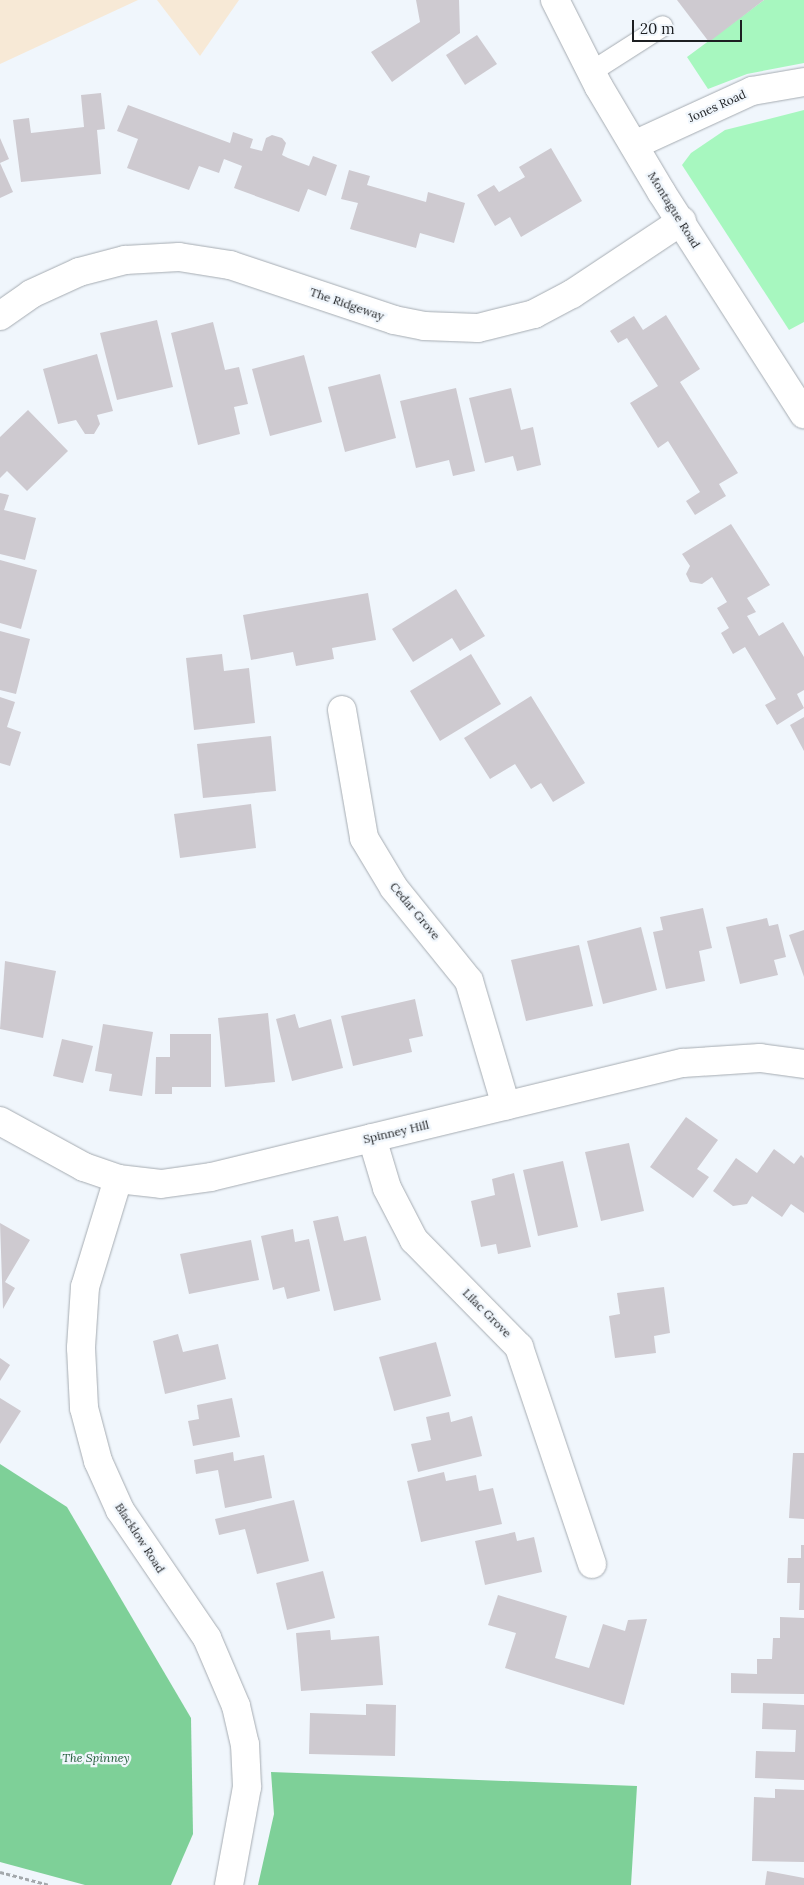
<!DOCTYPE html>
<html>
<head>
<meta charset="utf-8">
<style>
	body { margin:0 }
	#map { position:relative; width:804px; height:1885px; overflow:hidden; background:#f0f6fc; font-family:Lora,serif }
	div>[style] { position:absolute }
	.education>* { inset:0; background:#f7e9d6 }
	.green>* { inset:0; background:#a7f7bf }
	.forest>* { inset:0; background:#7ed098 }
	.building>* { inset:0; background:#cecad0 }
	.path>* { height:3px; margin-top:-1.5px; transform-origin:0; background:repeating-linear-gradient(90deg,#a3a8ac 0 4px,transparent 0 6.5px) }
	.roads { filter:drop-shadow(0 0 1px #a6acb2) drop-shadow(0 0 1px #a6acb2) }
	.service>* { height:20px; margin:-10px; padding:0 10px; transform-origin:10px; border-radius:10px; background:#fff }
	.minor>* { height:28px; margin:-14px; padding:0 14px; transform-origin:14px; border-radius:14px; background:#fff }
	.tertiary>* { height:28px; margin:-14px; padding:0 14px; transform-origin:14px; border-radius:14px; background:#fff }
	span { translate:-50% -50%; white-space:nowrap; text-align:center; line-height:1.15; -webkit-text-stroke:4.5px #f0f6fc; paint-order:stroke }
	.street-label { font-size:12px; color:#1d1f22 }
	.park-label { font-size:12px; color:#205b37; font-style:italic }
	.scale { position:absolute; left:632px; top:20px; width:110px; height:22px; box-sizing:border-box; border:2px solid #1d1f22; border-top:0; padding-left:6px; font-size:15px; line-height:18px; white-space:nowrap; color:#1d1f22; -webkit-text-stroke:4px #f0f6fc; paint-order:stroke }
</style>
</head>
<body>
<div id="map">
	<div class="education">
		<i style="clip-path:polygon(0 0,138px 0,0 64px)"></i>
		<i style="clip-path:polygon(157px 0,239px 0,200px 56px)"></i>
	</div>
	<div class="green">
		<i style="clip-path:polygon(764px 0,804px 0,804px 63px,747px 74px,708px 89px,687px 57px)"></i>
		<i style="clip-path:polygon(804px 110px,804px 322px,789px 330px,682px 165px,691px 153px,725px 130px)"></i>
	</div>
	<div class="forest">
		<i style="clip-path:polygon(0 1464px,67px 1507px,191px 1718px,193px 1834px,171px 1885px,85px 1885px,0 1862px)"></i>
		<i style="clip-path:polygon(271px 1772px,637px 1786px,631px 1885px,258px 1885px,274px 1814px)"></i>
	</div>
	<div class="building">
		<i style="clip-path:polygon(416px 0,459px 0,460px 33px,392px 82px,371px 52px,420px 22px)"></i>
		<i style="clip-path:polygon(677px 0,764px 0,709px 42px)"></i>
		<i style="clip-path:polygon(477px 35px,497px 64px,465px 85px,446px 55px)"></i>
		<i style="clip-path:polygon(101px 93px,105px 129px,97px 130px,101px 174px,21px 182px,13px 120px,29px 118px,31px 133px,84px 127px,81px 95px)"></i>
		<i style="clip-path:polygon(128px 105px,230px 143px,233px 132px,253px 139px,250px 148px,262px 151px,266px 138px,272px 135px,282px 138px,286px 143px,282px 155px,288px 158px,309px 166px,313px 156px,337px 165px,326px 196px,308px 189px,299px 212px,234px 188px,242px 166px,224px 159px,219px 173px,199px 166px,189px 190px,127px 168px,138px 139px,117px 131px)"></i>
		<i style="clip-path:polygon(0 138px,9px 159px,0 163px)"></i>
		<i style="clip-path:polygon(551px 148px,582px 201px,521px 237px,510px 217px,495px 226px,477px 195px,494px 185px,499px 192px,525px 177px,519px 167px)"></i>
		<i style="clip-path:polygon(0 163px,13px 192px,0 198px)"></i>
		<i style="clip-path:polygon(349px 170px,370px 176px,367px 185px,426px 202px,428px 192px,465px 203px,454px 243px,420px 233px,416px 248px,350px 229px,358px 203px,341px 199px)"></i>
		<i style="clip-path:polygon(666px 315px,700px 369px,680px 382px,738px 473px,719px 484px,726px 496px,695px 515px,686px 501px,700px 492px,668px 441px,658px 448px,630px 403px,658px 386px,627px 338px,618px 343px,610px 331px,634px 316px,643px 330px)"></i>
		<i style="clip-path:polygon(157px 320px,173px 387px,117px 400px,100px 333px)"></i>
		<i style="clip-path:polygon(213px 322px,225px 370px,239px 367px,248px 404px,234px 407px,240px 434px,198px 445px,171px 333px)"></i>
		<i style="clip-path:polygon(97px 354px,113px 411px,97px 415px,100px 424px,94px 434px,85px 434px,76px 420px,58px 424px,43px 369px)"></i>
		<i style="clip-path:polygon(304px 355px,322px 422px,270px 436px,252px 369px)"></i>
		<i style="clip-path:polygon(380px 374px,396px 438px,345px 452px,328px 387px)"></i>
		<i style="clip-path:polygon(456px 388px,475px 471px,453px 476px,449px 460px,416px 468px,400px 401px)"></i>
		<i style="clip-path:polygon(511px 388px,521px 430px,533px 427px,541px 465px,517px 471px,513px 456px,485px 463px,469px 398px)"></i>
		<i style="clip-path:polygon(28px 410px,68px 451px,27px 491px,7px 471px,0 478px,0 437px)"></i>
		<i style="clip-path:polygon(0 493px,9px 495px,4px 510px,36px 518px,25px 560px,0 554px)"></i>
		<i style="clip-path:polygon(731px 524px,770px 585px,747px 598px,756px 612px,747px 616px,759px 636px,783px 622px,804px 657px,804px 690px,797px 694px,804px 708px,777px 725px,765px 705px,776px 699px,745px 647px,733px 654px,721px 633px,729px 628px,717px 608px,727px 602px,712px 577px,702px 584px,690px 582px,686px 574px,690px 566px,682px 554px)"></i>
		<i style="clip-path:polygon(0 560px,37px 570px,21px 629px,0 623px)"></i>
		<i style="clip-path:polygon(456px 589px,485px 636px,460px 651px,452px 638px,413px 662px,392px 629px)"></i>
		<i style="clip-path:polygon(368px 593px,376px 640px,332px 648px,334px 659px,296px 666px,293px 652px,251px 660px,243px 615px)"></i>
		<i style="clip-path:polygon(0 631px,30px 639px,16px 694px,0 690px)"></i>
		<i style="clip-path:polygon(222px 654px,224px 671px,249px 668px,255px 723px,194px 730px,186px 658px)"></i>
		<i style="clip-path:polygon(471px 654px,501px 704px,440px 741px,410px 691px)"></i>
		<i style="clip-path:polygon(531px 696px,585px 783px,553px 802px,541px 783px,531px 789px,515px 764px,490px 779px,464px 738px)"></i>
		<i style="clip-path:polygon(0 697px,15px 702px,7px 727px,21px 732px,10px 766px,0 763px)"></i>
		<i style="clip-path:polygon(804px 717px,804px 751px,790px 725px)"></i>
		<i style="clip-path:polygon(271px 736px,276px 791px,203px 798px,197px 744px)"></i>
		<i style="clip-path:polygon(251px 804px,256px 848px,180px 858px,174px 814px)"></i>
		<i style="clip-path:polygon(703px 908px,712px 948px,699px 951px,705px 981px,666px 989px,653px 932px,663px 930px,660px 917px)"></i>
		<i style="clip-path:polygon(767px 918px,769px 926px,778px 924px,786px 957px,774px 960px,778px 975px,740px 984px,726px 927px)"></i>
		<i style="clip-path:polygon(641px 927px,657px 990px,603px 1004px,587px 941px)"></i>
		<i style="clip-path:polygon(804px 930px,804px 977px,789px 935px)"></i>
		<i style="clip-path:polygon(579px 945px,593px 1006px,526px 1021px,511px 960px)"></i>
		<i style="clip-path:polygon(5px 961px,56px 971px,43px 1038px,0 1029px)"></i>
		<i style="clip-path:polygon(415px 999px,423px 1036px,409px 1039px,412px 1052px,353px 1066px,341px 1016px)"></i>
		<i style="clip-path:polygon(268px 1013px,275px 1082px,225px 1087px,218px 1018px)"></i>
		<i style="clip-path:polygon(295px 1014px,299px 1028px,331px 1019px,343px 1068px,292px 1081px,276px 1019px)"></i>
		<i style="clip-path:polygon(103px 1024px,153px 1032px,142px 1096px,109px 1091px,112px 1074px,95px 1071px)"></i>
		<i style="clip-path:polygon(170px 1034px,211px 1034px,211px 1087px,172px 1087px,172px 1094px,155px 1094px,156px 1057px,170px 1057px)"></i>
		<i style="clip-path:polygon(62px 1039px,93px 1046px,83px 1083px,53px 1076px)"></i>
		<i style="clip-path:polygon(686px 1117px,718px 1140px,697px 1169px,709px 1177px,693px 1198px,650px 1167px)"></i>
		<i style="clip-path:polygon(629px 1143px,644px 1211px,601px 1221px,585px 1152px)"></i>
		<i style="clip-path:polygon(774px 1149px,794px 1164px,801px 1155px,804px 1158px,804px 1213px,791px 1204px,782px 1217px,752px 1196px,747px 1204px,733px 1206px,713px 1191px,736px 1158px,757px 1173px)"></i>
		<i style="clip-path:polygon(563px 1161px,578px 1227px,538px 1236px,523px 1170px)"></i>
		<i style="clip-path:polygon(514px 1173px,531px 1247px,498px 1254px,496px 1244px,481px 1247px,471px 1201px,495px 1195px,492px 1179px)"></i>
		<i style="clip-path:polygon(338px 1216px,344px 1241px,366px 1236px,381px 1300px,334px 1311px,313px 1221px)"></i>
		<i style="clip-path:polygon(0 1223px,30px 1240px,5px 1282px,15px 1288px,3px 1309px)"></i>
		<i style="clip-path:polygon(293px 1229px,295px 1242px,309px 1239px,320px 1291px,287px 1299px,284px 1287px,273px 1290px,261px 1236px)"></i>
		<i style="clip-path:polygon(251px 1240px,259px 1280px,189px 1294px,180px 1254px)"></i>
		<i style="clip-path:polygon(664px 1287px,670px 1333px,654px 1336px,656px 1353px,615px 1358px,609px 1316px,620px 1314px,617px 1293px)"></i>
		<i style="clip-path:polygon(178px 1334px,183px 1352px,218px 1344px,226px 1379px,165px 1394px,153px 1341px)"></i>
		<i style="clip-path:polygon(436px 1342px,451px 1396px,394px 1411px,379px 1357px)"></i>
		<i style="clip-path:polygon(0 1358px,10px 1365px,0 1381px)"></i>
		<i style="clip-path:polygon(0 1398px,21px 1411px,0 1444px)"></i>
		<i style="clip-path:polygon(232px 1398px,240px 1437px,193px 1446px,188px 1421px,199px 1419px,197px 1405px)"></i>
		<i style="clip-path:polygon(449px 1412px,451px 1422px,472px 1416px,482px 1456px,418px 1472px,411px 1444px,431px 1440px,426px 1417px)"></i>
		<i style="clip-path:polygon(233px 1452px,234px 1461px,264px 1455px,272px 1498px,225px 1508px,218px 1470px,196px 1474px,194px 1460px)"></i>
		<i style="clip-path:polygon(793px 1453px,804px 1453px,804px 1519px,789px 1518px)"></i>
		<i style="clip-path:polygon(444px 1472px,446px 1481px,476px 1475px,479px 1491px,493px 1488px,502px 1524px,421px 1542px,407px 1481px)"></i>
		<i style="clip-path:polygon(294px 1500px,309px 1561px,257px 1574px,245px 1529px,219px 1535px,215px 1519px)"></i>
		<i style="clip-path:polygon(515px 1532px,517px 1541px,534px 1537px,542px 1572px,485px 1585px,475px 1541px)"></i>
		<i style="clip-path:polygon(801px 1545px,804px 1545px,804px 1610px,799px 1610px,800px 1583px,787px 1583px,788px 1558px,801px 1558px)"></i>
		<i style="clip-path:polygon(323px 1571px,335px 1618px,287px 1630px,276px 1583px)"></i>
		<i style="clip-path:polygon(498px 1595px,567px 1616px,555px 1658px,589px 1668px,603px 1624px,625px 1631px,628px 1620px,647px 1619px,624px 1705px,505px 1668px,516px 1633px,488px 1625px)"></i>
		<i style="clip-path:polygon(780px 1617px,804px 1618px,804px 1694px,731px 1693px,731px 1673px,757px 1674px,757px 1659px,772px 1659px,773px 1638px,780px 1638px)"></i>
		<i style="clip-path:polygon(330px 1630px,331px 1640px,379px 1636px,383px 1685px,301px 1691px,296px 1633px)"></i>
		<i style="clip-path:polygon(763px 1703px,804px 1705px,804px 1780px,755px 1778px,756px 1751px,795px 1752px,796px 1730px,762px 1729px)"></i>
		<i style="clip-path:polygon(366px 1704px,396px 1705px,395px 1756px,309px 1754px,310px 1713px,366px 1715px)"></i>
		<i style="clip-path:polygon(775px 1789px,804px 1790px,804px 1862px,752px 1861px,754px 1797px,775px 1798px)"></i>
		<i style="clip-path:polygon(767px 1871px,804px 1878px,804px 1885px,765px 1885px)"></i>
	</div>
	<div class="path">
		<i style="left:0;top:1872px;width:52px;rotate:14.6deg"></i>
	</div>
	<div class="roads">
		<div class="service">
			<i style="left:591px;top:72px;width:85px;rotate:-32.6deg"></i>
		</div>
		<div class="minor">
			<i style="left:555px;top:0;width:97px;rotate:63.2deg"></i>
			<i style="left:599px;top:87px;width:123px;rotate:59.3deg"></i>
			<i style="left:662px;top:193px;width:263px;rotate:57.3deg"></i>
			<i style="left:634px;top:145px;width:130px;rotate:-24.6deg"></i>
			<i style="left:752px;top:91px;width:53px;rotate:-9.8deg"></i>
			<i style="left:0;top:316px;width:38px;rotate:-35deg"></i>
			<i style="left:31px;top:294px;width:53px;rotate:-24.6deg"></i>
			<i style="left:79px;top:272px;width:48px;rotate:-14.6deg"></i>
			<i style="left:125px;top:260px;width:54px;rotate:-3.2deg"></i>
			<i style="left:179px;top:257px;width:52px;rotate:8.9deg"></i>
			<i style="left:230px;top:265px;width:173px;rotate:18.5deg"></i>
			<i style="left:394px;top:320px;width:31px;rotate:11deg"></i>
			<i style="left:424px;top:326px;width:54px;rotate:2.1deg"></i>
			<i style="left:478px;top:328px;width:58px;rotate:-14deg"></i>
			<i style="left:534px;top:314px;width:43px;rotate:-27.8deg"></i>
			<i style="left:572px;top:294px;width:132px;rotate:-33.6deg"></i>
			<i style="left:342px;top:710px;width:130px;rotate:80.2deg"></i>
			<i style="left:364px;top:838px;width:58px;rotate:59deg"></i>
			<i style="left:394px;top:888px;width:119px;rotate:51.1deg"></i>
			<i style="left:469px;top:981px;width:130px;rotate:73.5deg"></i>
			<i style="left:372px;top:1138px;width:52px;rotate:73.3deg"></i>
			<i style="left:387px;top:1188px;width:59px;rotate:62.6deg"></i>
			<i style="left:414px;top:1240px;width:150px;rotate:45.5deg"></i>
			<i style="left:519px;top:1347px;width:229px;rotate:71.4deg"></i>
			<i style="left:118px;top:1179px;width:113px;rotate:107deg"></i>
			<i style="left:85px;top:1287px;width:61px;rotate:93.8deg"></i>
			<i style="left:81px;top:1348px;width:60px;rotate:87.1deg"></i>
			<i style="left:84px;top:1408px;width:55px;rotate:75.2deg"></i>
			<i style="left:98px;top:1461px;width:54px;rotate:65.8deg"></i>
			<i style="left:120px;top:1510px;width:155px;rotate:55.8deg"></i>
			<i style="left:207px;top:1638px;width:74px;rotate:66.9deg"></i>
			<i style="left:236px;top:1706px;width:39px;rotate:77deg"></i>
			<i style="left:245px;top:1744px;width:43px;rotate:87.3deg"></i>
			<i style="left:247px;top:1787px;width:100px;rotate:100.4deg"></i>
		</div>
		<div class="tertiary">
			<i style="left:0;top:1121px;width:96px;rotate:28.7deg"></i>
			<i style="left:84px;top:1167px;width:36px;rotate:19deg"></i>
			<i style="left:118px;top:1179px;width:43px;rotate:6.6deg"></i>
			<i style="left:161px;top:1184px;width:50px;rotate:-8deg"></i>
			<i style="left:211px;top:1177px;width:486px;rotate:-13.6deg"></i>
			<i style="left:683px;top:1063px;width:77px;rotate:-3.7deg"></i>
			<i style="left:760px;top:1058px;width:44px;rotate:7.8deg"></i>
		</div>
	</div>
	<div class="street-label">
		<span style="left:717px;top:106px;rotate:-24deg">Jones Road</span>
		<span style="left:674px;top:210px;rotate:58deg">Montague Road</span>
		<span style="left:347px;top:304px;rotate:19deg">The Ridgeway</span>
		<span style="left:415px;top:911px;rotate:50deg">Cedar Grove</span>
		<span style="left:396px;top:1132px;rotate:-13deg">Spinney Hill</span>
		<span style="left:487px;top:1313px;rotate:45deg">Lilac Grove</span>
		<span style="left:140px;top:1538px;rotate:57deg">Blacklow Road</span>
	</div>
	<div class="park-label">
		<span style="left:96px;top:1758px">The Spinney</span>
	</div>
	<div class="scale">20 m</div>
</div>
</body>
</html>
